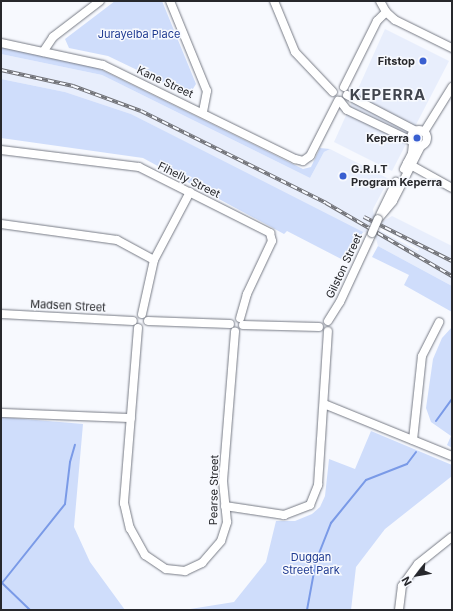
<!DOCTYPE html>
<html>
<head>
<meta charset="utf-8">
<style>
	body { margin:0 }
	#map { position:relative; width:453px; height:611px; overflow:hidden; background:#f7f9fe; font-family:Inter,sans-serif }
	div>[style] { position:absolute }
	.built>* { inset:0; background:#e8eefc }
	.green>* { inset:0; background:#cfddfb }
	.stream>* { height:2px; margin:-1px; padding:0 1px; transform-origin:1px; border-radius:1px; background:#7a9ae7 }
	.roads { filter:drop-shadow(0 0 1px #777b85) drop-shadow(0 0 1px #777b85) }
	.minor>* { height:8px; margin:-4px; padding:0 4px; transform-origin:4px; border-radius:4px; background:#fff }
	.minor>.ring { margin:-4px; padding:0; box-sizing:content-box; background:none; border:8px solid #fff; border-radius:50% }
	.rail>* { height:3.5px; margin-top:-1.75px; transform-origin:0; background:repeating-linear-gradient(90deg,#f7f9fe 0 6px,#717277 0 12px); box-sizing:border-box; border-block:1px solid #717277 }
	.bridges { filter:drop-shadow(0 0 1px #777b85) drop-shadow(0 0 1px #777b85) }
	.minor-bridge>* { height:8px; margin:-4px; padding:0 4px; transform-origin:4px; border-radius:4px; background:#fff }
	.dots>* { width:11px; height:11px; translate:-50% -50%; box-sizing:border-box; border:2px solid #f7f9fe; border-radius:50% }
	span { translate:-50% -50%; white-space:nowrap; text-align:center; line-height:1.15; -webkit-text-stroke:3px #f7f9fe; paint-order:stroke }
	.park-label { font-size:11px; color:#1e3a91 }
	.poi-label { font-size:11px; color:#27282c; font-weight:700 }
	.right { translate:-100% -50%; text-align:right }
	.left { translate:0 -50%; text-align:left }
	.street-label { font-size:11px; color:#27282c }
	.district-label { font-size:15px; color:#40444d; font-weight:700; letter-spacing:1px }
	.frame { position:absolute; inset:0; border:2px solid #27282c; pointer-events:none }
	.north { position:absolute; left:397px; top:555px; width:40px; height:40px; -webkit-text-stroke:3px #f7f9fe; paint-order:stroke; rotate:239deg; font-size:11px; font-weight:700; line-height:16px; text-align:center; color:#27282c }
	.north::after { content:''; display:block; margin:auto; width:14px; height:18px; background:#27282c; clip-path:polygon(50% 0,100% 100%,50% 72%,0 100%) }
</style>
</head>
<body>
<div id="map">
	<div class="built">
		<i style="clip-path:polygon(385px 29px,449px 61px,392px 171px,334px 142px)"></i>
		<i style="clip-path:polygon(1px 54px,102px 75px,310px 178px,324px 152px,330px 149px,389px 179px,373px 209px,374px 217px,366px 232px,361px 233px,131px 114px,65px 92px,1px 79px)"></i>
		<i style="clip-path:polygon(392px 216px,452px 246px,452px 286px,378px 246px,375px 235px,379px 230px,418px 251px,419px 249px,380px 227px,382px 222px)"></i>
	</div>
	<div class="green">
		<i style="clip-path:polygon(115px 1px,162px 1px,196px 84px,191px 92px,185px 93px,108px 56px,69px 48px,65px 39px)"></i>
		<i style="clip-path:polygon(1px 47px,98px 68px,303px 169px,311px 167px,320px 148px,330px 149px,324px 152px,310px 178px,102px 75px,1px 54px)"></i>
		<i style="clip-path:polygon(1px 79px,65px 92px,131px 114px,363px 232px,347px 262px,287px 231px,284px 234px,143px 158px,1px 138px)"></i>
		<i style="clip-path:polygon(378px 246px,452px 286px,452px 312px,404px 285px,409px 275px,372px 257px)"></i>
		<i style="clip-path:polygon(452px 327px,452px 448px,447px 445px,451px 436px,431px 422px,426px 408px,433px 359px,442px 338px)"></i>
		<i style="clip-path:polygon(1px 417px,83px 424px,74px 527px,90px 562px,125px 610px,1px 610px)"></i>
		<i style="clip-path:polygon(371px 431px,452px 465px,452px 476px,385px 529px,356px 567px,351px 610px,184px 610px,234px 602px,266px 562px,276px 521px,295px 521px,312px 514px,320px 507px,325px 496px,329px 459px,355px 469px)"></i>
	</div>
	<div class="stream">
		<i style="left:436px;top:421px;width:27px;rotate:-54deg"></i>
		<i style="left:1px;top:582px;width:40px;rotate:44deg"></i>
		<i style="left:2px;top:583px;width:101px;rotate:-51.4deg"></i>
		<i style="left:65px;top:504px;width:42px;rotate:-83.2deg"></i>
		<i style="left:70px;top:462px;width:18px;rotate:-74deg"></i>
		<i style="left:307px;top:610px;width:50px;rotate:-79.6deg"></i>
		<i style="left:316px;top:561px;width:41px;rotate:-68.5deg"></i>
		<i style="left:331px;top:523px;width:55px;rotate:-50.9deg"></i>
		<i style="left:366px;top:480px;width:44px;rotate:-21.3deg"></i>
		<i style="left:407px;top:464px;width:15px;rotate:-53deg"></i>
	</div>
	<div class="roads">
		<div class="minor">
			<i style="left:170px;top:1px;width:97px;rotate:67.7deg"></i>
			<i style="left:207px;top:91px;width:21px;rotate:101deg"></i>
			<i style="left:274px;top:1px;width:55px;rotate:67.6deg"></i>
			<i style="left:295px;top:52px;width:55px;rotate:46.5deg"></i>
			<i style="left:380px;top:1px;width:13px;rotate:61deg"></i>
			<i style="left:386px;top:12px;width:12px;rotate:42deg"></i>
			<i style="left:395px;top:20px;width:64px;rotate:26.2deg"></i>
			<i style="left:1px;top:43px;width:104px;rotate:12.2deg"></i>
			<i style="left:103px;top:65px;width:214px;rotate:26.1deg"></i>
			<i style="left:295px;top:159px;width:8px;rotate:14deg"></i>
			<i style="left:303px;top:161px;width:9px;rotate:-36deg"></i>
			<i style="left:310px;top:156px;width:62px;rotate:-63deg"></i>
			<i style="left:43px;top:52px;width:18px;rotate:-56deg"></i>
			<i style="left:53px;top:37px;width:59px;rotate:-37.5deg"></i>
			<i style="left:344px;top:87px;width:74px;rotate:-63.4deg"></i>
			<i style="left:377px;top:21px;width:13px;rotate:-45deg"></i>
			<i style="left:347px;top:95px;width:78px;rotate:27.6deg"></i>
			<i style="left:340px;top:101px;width:11px;rotate:52deg"></i>
			<i style="left:347px;top:110px;width:72px;rotate:25.5deg"></i>
			<i class="ring" style="left:411px;top:130px;width:8px;height:8px"></i>
			<i style="left:424px;top:132px;width:53px;rotate:-58.1deg"></i>
			<i style="left:1px;top:150px;width:139px;rotate:7deg"></i>
			<i style="left:139px;top:167px;width:147px;rotate:26.7deg"></i>
			<i style="left:270px;top:233px;width:8px;rotate:76deg"></i>
			<i style="left:272px;top:241px;width:59px;rotate:115.3deg"></i>
			<i style="left:247px;top:294px;width:25px;rotate:106deg"></i>
			<i style="left:407px;top:163px;width:51px;rotate:29.1deg"></i>
			<i style="left:404px;top:169px;width:18px;rotate:-63deg"></i>
			<i style="left:412px;top:153px;width:10px;rotate:-84deg"></i>
			<i style="left:380px;top:215px;width:37px;rotate:-64deg"></i>
			<i style="left:378px;top:219px;width:23px;rotate:-50deg"></i>
			<i style="left:393px;top:201px;width:62px;rotate:-63deg"></i>
			<i style="left:1px;top:224px;width:117px;rotate:7.9deg"></i>
			<i style="left:117px;top:240px;width:42px;rotate:28.4deg"></i>
			<i style="left:1px;top:314px;width:132px;rotate:3deg"></i>
			<i style="left:142px;top:314px;width:55px;rotate:-77.5deg"></i>
			<i style="left:154px;top:260px;width:77px;rotate:-62.1deg"></i>
			<i style="left:148px;top:321px;width:82px;rotate:2.1deg"></i>
			<i style="left:328px;top:321px;width:22px;rotate:-58deg"></i>
			<i style="left:340px;top:302px;width:76px;rotate:-65.1deg"></i>
			<i style="left:243px;top:325px;width:76px;rotate:1.5deg"></i>
			<i style="left:138px;top:328px;width:176px;rotate:94.6deg"></i>
			<i style="left:124px;top:503px;width:26px;rotate:77deg"></i>
			<i style="left:130px;top:528px;width:31px;rotate:61deg"></i>
			<i style="left:145px;top:555px;width:25px;rotate:34deg"></i>
			<i style="left:166px;top:569px;width:19px;rotate:6deg"></i>
			<i style="left:185px;top:571px;width:19px;rotate:-25deg"></i>
			<i style="left:202px;top:563px;width:29px;rotate:-49deg"></i>
			<i style="left:221px;top:541px;width:20px;rotate:-72deg"></i>
			<i style="left:227px;top:522px;width:41px;rotate:-95.6deg"></i>
			<i style="left:223px;top:481px;width:150px;rotate:-85.4deg"></i>
			<i style="left:324px;top:404px;width:138px;rotate:22.1deg"></i>
			<i style="left:1px;top:413px;width:130px;rotate:2.2deg"></i>
			<i style="left:413px;top:440px;width:84px;rotate:-83.9deg"></i>
			<i style="left:422px;top:356px;width:38px;rotate:-63deg"></i>
			<i style="left:225px;top:506px;width:60px;rotate:8.7deg"></i>
			<i style="left:284px;top:515px;width:28px;rotate:-21deg"></i>
			<i style="left:310px;top:505px;width:22px;rotate:-68deg"></i>
			<i style="left:318px;top:485px;width:154px;rotate:-86.3deg"></i>
			<i style="left:399px;top:610px;width:24px;rotate:-83deg"></i>
			<i style="left:402px;top:586px;width:27px;rotate:-54deg"></i>
			<i style="left:418px;top:564px;width:43px;rotate:-38.5deg"></i>
		</div>
	</div>
	<div class="rail">
		<i style="left:1px;top:70px;width:74px;rotate:12.5deg"></i>
		<i style="left:73px;top:86px;width:72px;rotate:20.2deg"></i>
		<i style="left:141px;top:111px;width:207px;rotate:26.4deg"></i>
		<i style="left:326px;top:203px;width:146px;rotate:30.1deg"></i>
		<i style="left:364px;top:217px;width:98px;rotate:26.6deg"></i>
	</div>
	<div class="bridges">
		<div class="minor-bridge">
			<i style="left:372px;top:233px;width:15px;rotate:-67deg"></i>
		</div>
	</div>
	<div class="dots">
		<i style="left:423px;top:61px;background:#395fd0"></i>
		<i style="left:417px;top:138px;background:#395fd0"></i>
		<i style="left:343px;top:176px;background:#395fd0"></i>
	</div>
	<div class="park-label">
		<span style="left:139px;top:34px">Jurayelba Place</span>
		<span style="left:311px;top:564px">Duggan<br>Street Park</span>
	</div>
	<div class="poi-label">
		<span class="right" style="left:415px;top:61px">Fitstop</span>
		<span class="right" style="left:409px;top:138px">Keperra</span>
		<span class="left" style="left:351px;top:176px">G.R.I.T<br>Program Keperra</span>
	</div>
	<div class="street-label">
		<span style="left:165px;top:82px;rotate:25deg">Kane Street</span>
		<span style="left:189px;top:180px;rotate:26deg">Fihelly Street</span>
		<span style="left:344px;top:266px;rotate:-65deg">Gilston Street</span>
		<span style="left:68px;top:306px;rotate:3deg">Madsen Street</span>
		<span style="left:214px;top:490px;rotate:-89deg">Pearse Street</span>
	</div>
	<div class="district-label">
		<span style="left:388px;top:95px">KEPERRA</span>
	</div>
	<div class="frame"></div>
	<div class="north">N</div>
</div>
</body>
</html>
